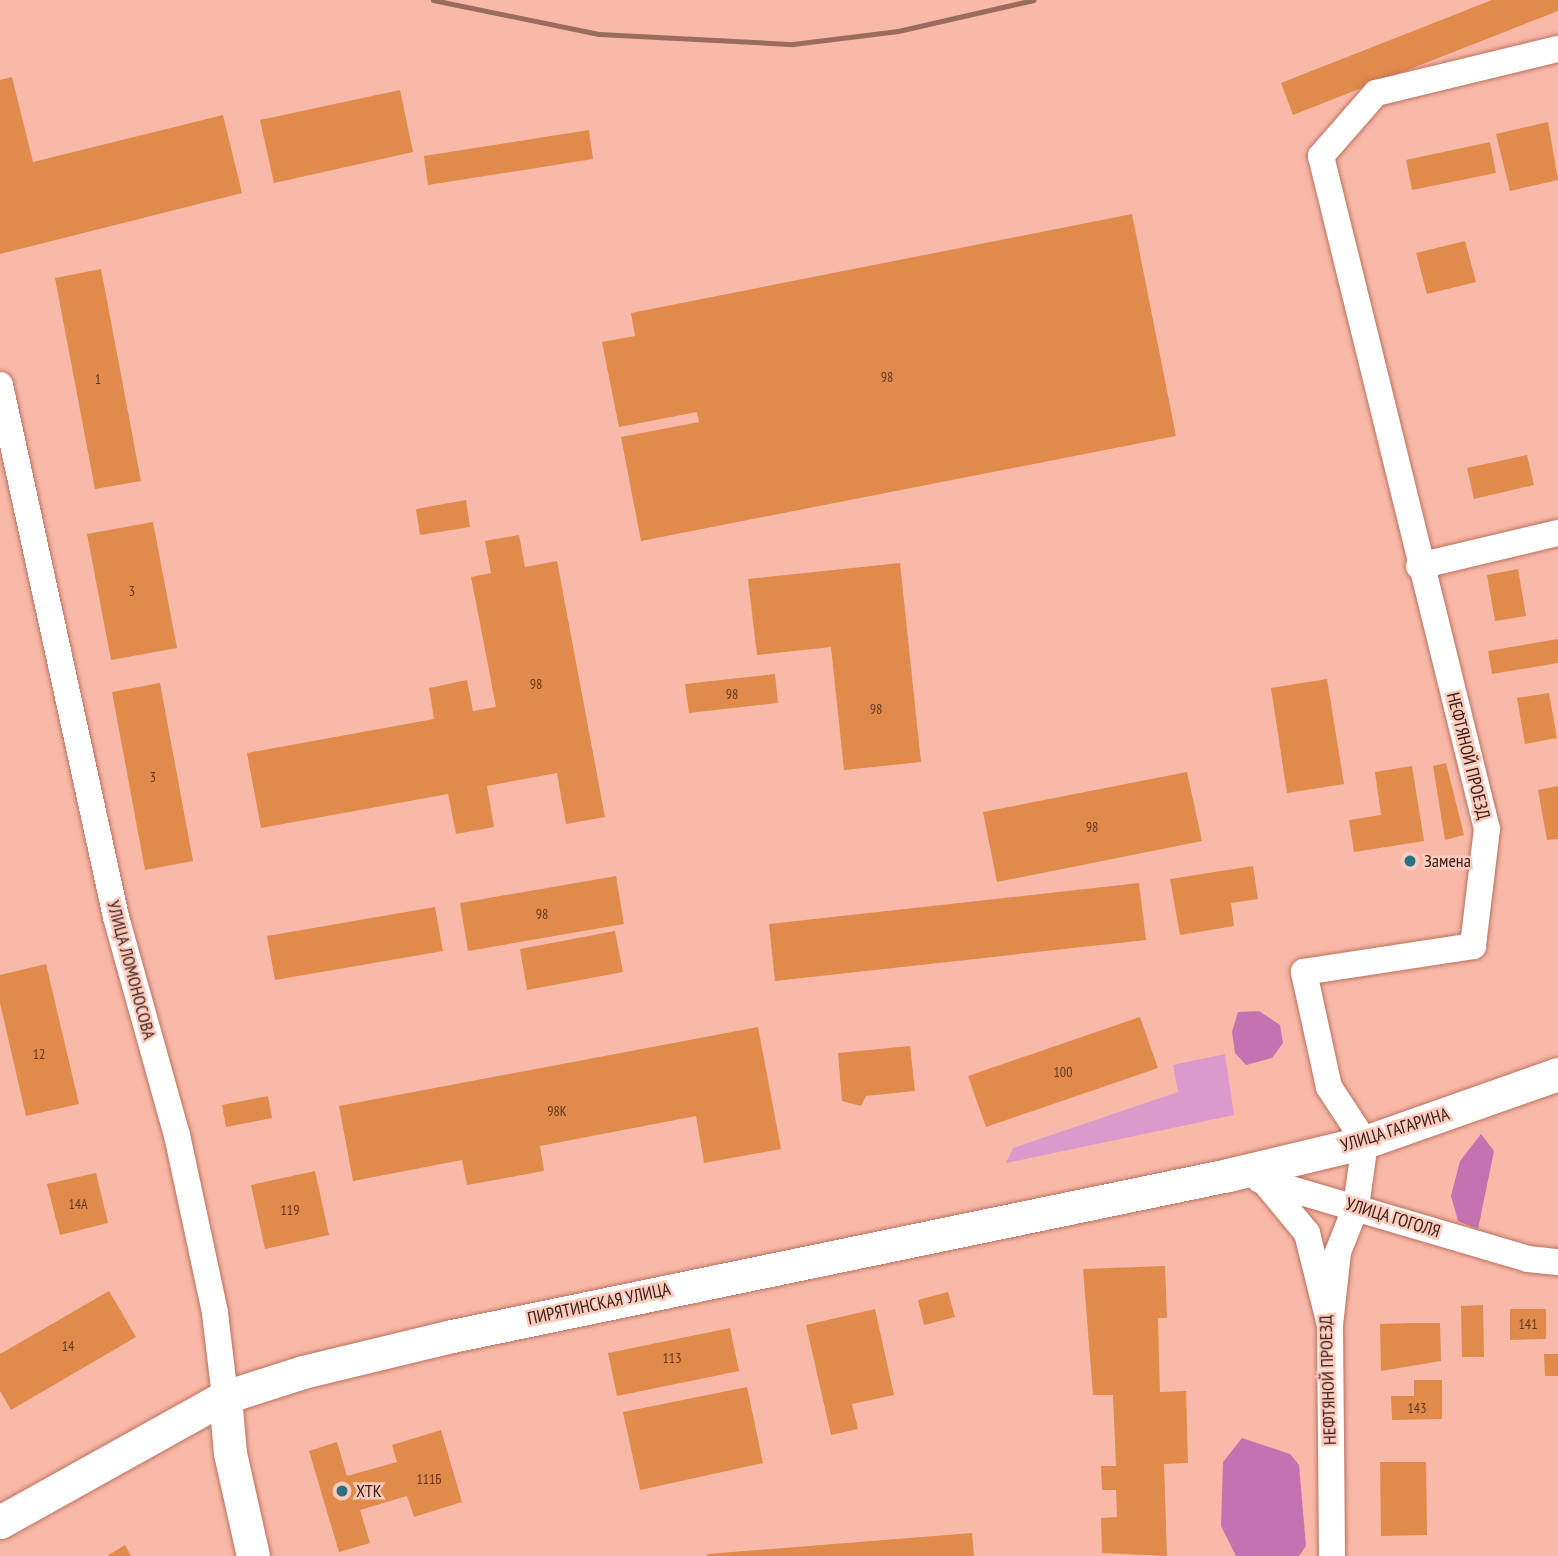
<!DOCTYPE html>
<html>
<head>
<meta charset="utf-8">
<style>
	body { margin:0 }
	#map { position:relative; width:1558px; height:1556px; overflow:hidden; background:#f9b9a8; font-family:"PT Sans Narrow",sans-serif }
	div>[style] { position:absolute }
	.green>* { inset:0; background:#da9acb }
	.forest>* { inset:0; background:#c472b2 }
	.building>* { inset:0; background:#e08a4b }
	.roads { filter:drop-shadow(0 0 2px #bb725f) drop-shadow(0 0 2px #bb725f) }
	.minor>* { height:26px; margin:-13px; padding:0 13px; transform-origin:13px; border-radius:13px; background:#fff }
	.tertiary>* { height:33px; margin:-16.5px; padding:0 16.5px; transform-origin:16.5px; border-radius:16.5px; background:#fff }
	.rail>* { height:5px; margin:-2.5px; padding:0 2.5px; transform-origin:2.5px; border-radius:2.5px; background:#9a6b5f }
	.dots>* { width:19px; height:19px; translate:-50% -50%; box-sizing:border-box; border:4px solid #fbcbbe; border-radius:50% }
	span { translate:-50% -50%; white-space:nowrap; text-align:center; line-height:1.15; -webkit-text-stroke:5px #fbcbbe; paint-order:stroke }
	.number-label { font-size:14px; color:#643822 }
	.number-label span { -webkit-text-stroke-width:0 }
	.street-label { font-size:18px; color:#3b1d15 }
	.poi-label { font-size:18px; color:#3b1d15 }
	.left { translate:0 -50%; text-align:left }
</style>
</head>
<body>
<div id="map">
	<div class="green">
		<i style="clip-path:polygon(1225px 1054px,1234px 1115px,1006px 1163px,1013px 1148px,1178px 1092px,1173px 1065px)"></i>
	</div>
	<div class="forest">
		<i style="clip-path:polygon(1259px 1011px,1280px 1025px,1283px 1043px,1272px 1058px,1246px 1065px,1235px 1053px,1232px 1032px,1238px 1012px)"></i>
		<i style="clip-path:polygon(1481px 1134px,1494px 1151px,1478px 1229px,1458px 1221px,1451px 1196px,1460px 1161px)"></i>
		<i style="clip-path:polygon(1242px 1438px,1290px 1454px,1299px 1465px,1306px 1546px,1299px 1556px,1236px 1556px,1221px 1526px,1223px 1462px)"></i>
	</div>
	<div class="building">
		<i style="clip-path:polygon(1492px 0,1558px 0,1558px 11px,1293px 115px,1281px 83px)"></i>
		<i style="clip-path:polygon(12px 77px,33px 162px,223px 115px,242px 193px,0 254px,0 80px)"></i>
		<i style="clip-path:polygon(400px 90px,413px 152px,274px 183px,260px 120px)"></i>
		<i style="clip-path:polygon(1548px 122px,1558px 180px,1510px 191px,1496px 134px)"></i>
		<i style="clip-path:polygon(589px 130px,593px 159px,428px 185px,424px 156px)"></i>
		<i style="clip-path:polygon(1490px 142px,1496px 173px,1412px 190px,1406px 160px)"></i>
		<i style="clip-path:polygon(1132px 214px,1176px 436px,641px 541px,621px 437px,699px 422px,697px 412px,619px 427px,602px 342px,635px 336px,631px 313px)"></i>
		<i style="clip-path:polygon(1465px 241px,1476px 282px,1427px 294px,1416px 253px)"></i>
		<i style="clip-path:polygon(101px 269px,141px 481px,95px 489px,55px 278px)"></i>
		<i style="clip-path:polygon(1527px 455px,1534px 485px,1474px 499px,1467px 468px)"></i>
		<i style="clip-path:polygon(466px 500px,470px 527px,420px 535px,416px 509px)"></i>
		<i style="clip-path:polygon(153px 522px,177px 648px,111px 660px,87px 534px)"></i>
		<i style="clip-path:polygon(519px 535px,525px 567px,557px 561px,605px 817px,566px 824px,557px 773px,487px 786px,494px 827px,456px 834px,448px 794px,261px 828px,247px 753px,434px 719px,429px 688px,467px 680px,473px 711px,496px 707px,471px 577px,491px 573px,485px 541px)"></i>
		<i style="clip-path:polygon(900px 563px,921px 762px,844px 770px,831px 647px,757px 655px,748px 579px)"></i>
		<i style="clip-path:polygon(1518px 569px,1526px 616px,1495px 621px,1487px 575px)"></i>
		<i style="clip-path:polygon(1558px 639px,1558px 663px,1492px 674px,1488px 651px)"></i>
		<i style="clip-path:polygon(775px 674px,778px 703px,689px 713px,685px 684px)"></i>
		<i style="clip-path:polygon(1327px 679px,1344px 784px,1287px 793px,1271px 688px)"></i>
		<i style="clip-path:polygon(160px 683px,193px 861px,145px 870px,112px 692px)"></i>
		<i style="clip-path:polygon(1549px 693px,1557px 738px,1525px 744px,1517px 698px)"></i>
		<i style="clip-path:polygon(1446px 763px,1464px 835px,1445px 840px,1433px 766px)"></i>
		<i style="clip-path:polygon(1412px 766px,1424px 841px,1354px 852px,1349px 820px,1381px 815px,1375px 772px)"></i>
		<i style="clip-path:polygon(1187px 772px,1202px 841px,997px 882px,983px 812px)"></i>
		<i style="clip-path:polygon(1558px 786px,1558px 839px,1547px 840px,1538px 790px)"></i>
		<i style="clip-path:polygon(1253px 866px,1258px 899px,1231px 903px,1234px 926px,1180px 935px,1170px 879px)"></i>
		<i style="clip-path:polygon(616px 876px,624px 924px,468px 951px,460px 903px)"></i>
		<i style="clip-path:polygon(1139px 883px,1146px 940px,775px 981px,769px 924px)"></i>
		<i style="clip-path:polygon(435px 907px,443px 951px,275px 980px,267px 936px)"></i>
		<i style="clip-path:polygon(615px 931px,623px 972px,527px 990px,520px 949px)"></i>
		<i style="clip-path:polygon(46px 964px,79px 1104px,26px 1116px,0 1003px,0 975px)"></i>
		<i style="clip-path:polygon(1140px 1017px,1158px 1068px,986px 1127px,968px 1076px)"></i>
		<i style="clip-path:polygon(758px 1027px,781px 1149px,704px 1163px,696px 1116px,540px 1146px,544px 1171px,467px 1185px,462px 1160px,353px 1181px,339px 1106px)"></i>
		<i style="clip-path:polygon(910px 1046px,915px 1091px,866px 1096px,861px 1106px,842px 1101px,838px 1053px)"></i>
		<i style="clip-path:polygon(268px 1096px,272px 1118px,226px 1127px,222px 1105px)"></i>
		<i style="clip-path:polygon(315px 1171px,329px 1235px,265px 1249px,251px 1185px)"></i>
		<i style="clip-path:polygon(96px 1173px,108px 1223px,60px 1235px,47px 1184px)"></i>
		<i style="clip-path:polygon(1165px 1266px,1167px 1318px,1158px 1318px,1160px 1392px,1186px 1391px,1188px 1463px,1164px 1464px,1167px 1556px,1102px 1553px,1101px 1518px,1117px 1517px,1116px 1490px,1102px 1490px,1101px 1466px,1116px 1466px,1113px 1395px,1093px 1395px,1083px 1269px)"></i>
		<i style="clip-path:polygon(109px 1291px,136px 1337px,11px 1410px,0 1391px,0 1354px)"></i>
		<i style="clip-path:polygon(948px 1292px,955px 1317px,924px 1325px,918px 1300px)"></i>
		<i style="clip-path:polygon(1483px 1305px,1484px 1357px,1462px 1357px,1461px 1306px)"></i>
		<i style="clip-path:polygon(875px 1309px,894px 1395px,852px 1404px,858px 1429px,831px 1435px,806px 1325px)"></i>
		<i style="clip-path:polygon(1510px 1309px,1546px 1309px,1546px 1339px,1510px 1340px)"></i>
		<i style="clip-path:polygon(1410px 1323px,1440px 1323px,1441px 1361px,1381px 1371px,1380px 1324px)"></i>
		<i style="clip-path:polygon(730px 1328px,739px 1371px,617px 1396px,608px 1353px)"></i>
		<i style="clip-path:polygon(1544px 1354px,1558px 1354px,1558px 1376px,1545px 1376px)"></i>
		<i style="clip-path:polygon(1414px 1380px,1442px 1380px,1442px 1419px,1392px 1420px,1391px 1396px,1414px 1396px)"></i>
		<i style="clip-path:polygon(747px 1387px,763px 1463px,640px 1490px,623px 1412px)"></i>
		<i style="clip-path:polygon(441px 1430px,462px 1502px,414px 1517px,407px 1496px,360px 1510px,370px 1543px,339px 1552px,309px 1451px,337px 1442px,347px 1476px,397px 1462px,392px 1445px)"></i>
		<i style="clip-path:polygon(1380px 1462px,1426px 1462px,1427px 1535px,1381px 1536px)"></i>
		<i style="clip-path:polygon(972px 1533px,974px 1556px,707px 1556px,707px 1554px)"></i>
		<i style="clip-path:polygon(125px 1545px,131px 1556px,107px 1556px)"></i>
	</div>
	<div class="roads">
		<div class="minor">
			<i style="left:0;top:385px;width:544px;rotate:77.7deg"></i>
			<i style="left:116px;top:917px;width:226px;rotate:74.4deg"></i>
			<i style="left:177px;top:1135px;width:182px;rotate:77.9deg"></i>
			<i style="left:215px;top:1313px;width:85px;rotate:83.2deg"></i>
			<i style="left:1419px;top:566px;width:143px;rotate:-13.4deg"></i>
			<i style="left:1260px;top:1180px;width:279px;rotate:16.4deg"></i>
			<i style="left:1528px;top:1259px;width:30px;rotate:6deg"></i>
			<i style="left:1263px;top:1180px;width:69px;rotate:50.3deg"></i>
			<i style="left:1307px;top:1233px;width:95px;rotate:76deg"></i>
			<i style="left:1330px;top:1325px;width:231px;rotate:89.5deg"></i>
			<i style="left:1330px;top:1325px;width:73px;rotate:-83.7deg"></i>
			<i style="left:1338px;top:1252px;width:48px;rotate:-68.2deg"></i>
			<i style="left:1356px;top:1207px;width:66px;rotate:-82.1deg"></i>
			<i style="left:1365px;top:1142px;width:66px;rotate:-123.2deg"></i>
			<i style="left:1329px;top:1087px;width:118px;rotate:-102.3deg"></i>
			<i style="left:1304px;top:972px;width:171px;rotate:-8.7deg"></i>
			<i style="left:1473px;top:946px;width:118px;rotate:-83.2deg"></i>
			<i style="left:1487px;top:829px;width:693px;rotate:-103.86deg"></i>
			<i style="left:1321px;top:156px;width:84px;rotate:-48.9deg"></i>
			<i style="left:1376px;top:93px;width:187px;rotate:-13.6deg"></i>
		</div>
		<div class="tertiary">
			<i style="left:225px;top:1397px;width:56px;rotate:84.9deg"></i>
			<i style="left:230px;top:1453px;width:106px;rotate:77.4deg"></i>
			<i style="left:0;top:1522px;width:257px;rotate:-29.1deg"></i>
			<i style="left:225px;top:1397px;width:82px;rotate:-17.8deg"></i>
			<i style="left:303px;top:1372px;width:153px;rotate:-13.6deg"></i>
			<i style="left:452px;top:1336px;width:793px;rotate:-11.72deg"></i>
			<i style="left:1228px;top:1175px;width:141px;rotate:-13.5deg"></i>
			<i style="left:1365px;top:1142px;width:205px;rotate:-19.4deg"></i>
		</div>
	</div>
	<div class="rail">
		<i style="left:433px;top:0;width:169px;rotate:11.6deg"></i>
		<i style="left:599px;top:34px;width:194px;rotate:3deg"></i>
		<i style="left:793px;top:44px;width:106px;rotate:-7.1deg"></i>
		<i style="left:898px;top:31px;width:139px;rotate:-12.9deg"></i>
	</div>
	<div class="dots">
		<i style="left:1410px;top:861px;background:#2c7180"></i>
		<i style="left:342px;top:1491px;background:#2c7180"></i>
	</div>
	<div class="number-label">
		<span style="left:887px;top:377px">98</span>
		<span style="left:98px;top:379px">1</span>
		<span style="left:132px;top:591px">3</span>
		<span style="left:536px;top:684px">98</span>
		<span style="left:732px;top:694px">98</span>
		<span style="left:876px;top:709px">98</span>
		<span style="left:153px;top:777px">3</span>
		<span style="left:1092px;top:827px">98</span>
		<span style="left:542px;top:914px">98</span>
		<span style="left:39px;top:1054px">12</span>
		<span style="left:1063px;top:1072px">100</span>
		<span style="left:557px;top:1111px">98К</span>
		<span style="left:78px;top:1204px">14А</span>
		<span style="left:290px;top:1210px">119</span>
		<span style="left:1528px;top:1324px">141</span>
		<span style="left:68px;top:1346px">14</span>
		<span style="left:672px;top:1358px">113</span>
		<span style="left:1417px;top:1408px">143</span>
		<span style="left:429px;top:1479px">111Б</span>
	</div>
	<div class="street-label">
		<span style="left:1468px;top:756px;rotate:76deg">НЕФТЯНОЙ ПРОЕЗД</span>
		<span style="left:131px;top:970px;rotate:75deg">УЛИЦА ЛОМОНОСОВА</span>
		<span style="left:1395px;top:1130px;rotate:-17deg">УЛИЦА ГАГАРИНА</span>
		<span style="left:1393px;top:1218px;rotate:17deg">УЛИЦА ГОГОЛЯ</span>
		<span style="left:599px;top:1304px;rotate:-12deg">ПИРЯТИНСКАЯ УЛИЦА</span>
		<span style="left:1328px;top:1380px;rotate:-92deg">НЕФТЯНОЙ ПРОЕЗД</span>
	</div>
	<div class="poi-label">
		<span class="left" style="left:1424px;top:861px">Замена</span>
		<span class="left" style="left:356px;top:1491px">ХТК</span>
	</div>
</div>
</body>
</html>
